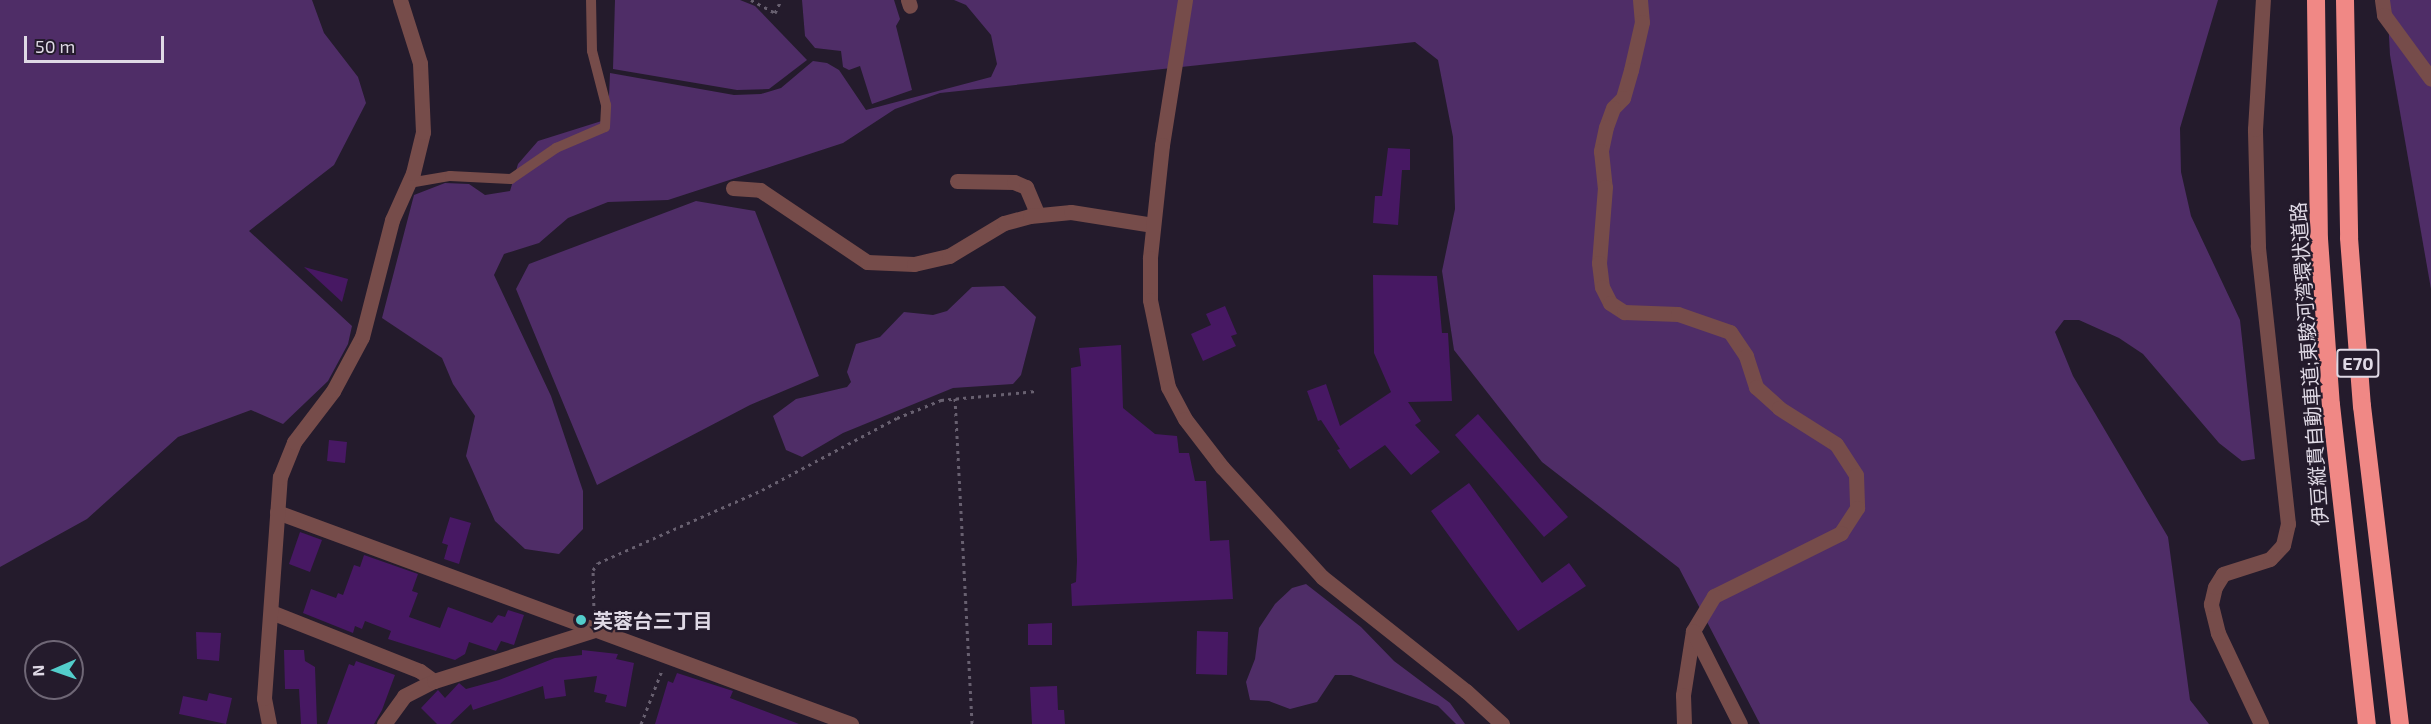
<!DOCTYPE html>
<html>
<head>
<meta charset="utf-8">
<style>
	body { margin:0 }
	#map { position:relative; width:2431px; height:724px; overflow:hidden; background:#241b2c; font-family:"Exo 2","Noto Sans JP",sans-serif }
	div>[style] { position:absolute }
	.green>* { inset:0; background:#4f2d67 }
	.building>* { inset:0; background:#471863 }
	.path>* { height:3px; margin-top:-1.5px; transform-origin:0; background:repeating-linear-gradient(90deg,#686070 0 3px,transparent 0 7.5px) }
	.service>* { height:10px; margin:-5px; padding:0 5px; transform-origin:5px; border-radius:5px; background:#764c4a }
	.minor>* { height:15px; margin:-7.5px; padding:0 7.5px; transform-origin:7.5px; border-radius:7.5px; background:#764c4a }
	.tertiary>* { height:15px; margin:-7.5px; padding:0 7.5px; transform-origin:7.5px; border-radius:7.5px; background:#764c4a }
	.motorway>* { height:18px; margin:-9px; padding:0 9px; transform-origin:9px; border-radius:9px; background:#f08885 }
	.dots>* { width:16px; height:16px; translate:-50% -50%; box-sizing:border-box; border:3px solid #241b2c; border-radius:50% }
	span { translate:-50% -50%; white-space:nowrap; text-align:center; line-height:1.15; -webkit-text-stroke:4.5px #241b2c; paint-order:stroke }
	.shield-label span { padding:2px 4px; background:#241b2c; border:2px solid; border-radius:4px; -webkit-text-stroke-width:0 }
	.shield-label { font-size:18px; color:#dfd9e5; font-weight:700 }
	.street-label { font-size:20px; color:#dfd9e5 }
	.poi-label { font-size:20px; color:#dfd9e5; font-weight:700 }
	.left { translate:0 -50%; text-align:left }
	.north { position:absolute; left:24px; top:640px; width:60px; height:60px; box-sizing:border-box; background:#241b2c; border:2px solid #6f6776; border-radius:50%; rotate:268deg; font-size:16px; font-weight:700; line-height:24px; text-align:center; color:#dfd9e5 }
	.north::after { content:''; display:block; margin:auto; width:21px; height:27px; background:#53cdcb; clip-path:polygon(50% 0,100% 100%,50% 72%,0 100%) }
	.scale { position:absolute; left:24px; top:36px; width:140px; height:27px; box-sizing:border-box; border:3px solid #dfd9e5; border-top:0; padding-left:8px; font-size:18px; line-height:21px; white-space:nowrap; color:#dfd9e5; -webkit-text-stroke:4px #241b2c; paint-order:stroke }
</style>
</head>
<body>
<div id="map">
	<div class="green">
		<i style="clip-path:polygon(0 0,312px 0,324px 33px,358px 77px,366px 103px,334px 165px,249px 231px,352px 326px,348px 344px,328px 381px,283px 424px,251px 410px,178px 437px,87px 519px,0 567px)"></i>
		<i style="clip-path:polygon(615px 0,740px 0,755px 6px,807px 60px,769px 89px,737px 90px,613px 69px)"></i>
		<i style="clip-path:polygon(802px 0,894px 0,900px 19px,896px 26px,912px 90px,872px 104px,860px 66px,849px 70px,843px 67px,841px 51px,815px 48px,805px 36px)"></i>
		<i style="clip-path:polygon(954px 0,2218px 0,2180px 128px,2181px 172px,2191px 216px,2240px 320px,2255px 459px,2242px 461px,2219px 443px,2143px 354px,2119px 338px,2079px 320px,2064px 320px,2055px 332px,2073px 376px,2168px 537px,2190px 700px,2209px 724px,1760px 724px,1679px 568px,1542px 462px,1454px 350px,1442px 271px,1455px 209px,1453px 137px,1438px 60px,1415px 42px,940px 93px,895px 109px,843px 143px,668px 200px,608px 202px,568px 218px,539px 243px,504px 254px,494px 275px,551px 396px,583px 491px,583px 529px,559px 554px,525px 549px,495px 521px,466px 456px,475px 416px,453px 384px,442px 358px,382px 318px,414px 195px,445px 183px,469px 184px,485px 195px,510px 191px,518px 164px,538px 141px,608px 119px,610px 73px,734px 95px,761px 94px,781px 88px,813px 61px,827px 63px,839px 70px,866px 110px,991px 77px,997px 64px,991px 35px,966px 5px)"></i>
		<i style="clip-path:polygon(2387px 0,2431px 0,2431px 289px,2390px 55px)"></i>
		<i style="clip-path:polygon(696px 201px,755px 211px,819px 376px,750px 405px,597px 485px,516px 289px,529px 264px)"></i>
		<i style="clip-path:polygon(1004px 286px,1036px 317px,1021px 375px,1013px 384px,953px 388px,843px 433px,802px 457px,786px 450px,773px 416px,796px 399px,847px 387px,851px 382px,847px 372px,856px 344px,880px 337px,904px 312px,933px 315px,947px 311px,972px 287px)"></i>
		<i style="clip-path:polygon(1306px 584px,1361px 627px,1394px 661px,1450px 703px,1465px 724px,1456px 724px,1438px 706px,1351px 675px,1335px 675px,1317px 702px,1290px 709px,1269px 701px,1250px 700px,1246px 682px,1255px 659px,1259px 628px,1275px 604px,1292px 588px)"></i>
	</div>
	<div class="building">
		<i style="clip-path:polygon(1388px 148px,1410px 149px,1410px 170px,1402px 170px,1398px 225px,1373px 223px,1375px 196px,1382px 196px)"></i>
		<i style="clip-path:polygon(304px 267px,348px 279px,342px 302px)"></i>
		<i style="clip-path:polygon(1373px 275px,1437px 276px,1442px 333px,1448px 333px,1452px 401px,1408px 402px,1421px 421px,1415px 425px,1440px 452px,1411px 475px,1385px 445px,1350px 469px,1337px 450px,1340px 449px,1321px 420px,1318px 421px,1307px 391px,1326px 384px,1340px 426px,1391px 392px,1374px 353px)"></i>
		<i style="clip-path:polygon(1225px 306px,1237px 334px,1231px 336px,1236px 346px,1203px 361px,1191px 334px,1211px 325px,1206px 314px)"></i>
		<i style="clip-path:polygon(1121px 345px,1123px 408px,1155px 434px,1177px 436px,1179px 453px,1189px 453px,1195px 481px,1206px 481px,1210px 541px,1229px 540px,1233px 599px,1072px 606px,1071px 584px,1076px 582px,1077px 561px,1071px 368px,1081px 366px,1079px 348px)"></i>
		<i style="clip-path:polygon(1478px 414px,1568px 517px,1544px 537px,1455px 435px)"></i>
		<i style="clip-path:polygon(329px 440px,347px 442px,345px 463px,327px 461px)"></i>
		<i style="clip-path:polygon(1469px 483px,1542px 583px,1569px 563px,1586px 586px,1518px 631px,1431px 511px)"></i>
		<i style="clip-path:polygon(450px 517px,471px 523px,459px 564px,444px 559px,448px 545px,442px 543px)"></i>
		<i style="clip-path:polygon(300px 532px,322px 540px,310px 572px,289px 564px)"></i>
		<i style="clip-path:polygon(364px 555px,418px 574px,412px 591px,418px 593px,409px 617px,440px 628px,448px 607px,492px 623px,498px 615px,505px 617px,508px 610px,524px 615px,514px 645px,501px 641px,496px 651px,469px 642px,465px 654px,455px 660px,388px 639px,391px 631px,365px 621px,362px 629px,355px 626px,353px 633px,303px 613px,311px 589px,336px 598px,338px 593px,343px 595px,354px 565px,360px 567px)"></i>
		<i style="clip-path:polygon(1052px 623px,1052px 645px,1028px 645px,1028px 624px)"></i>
		<i style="clip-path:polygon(1197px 631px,1228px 632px,1227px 675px,1196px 674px)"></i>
		<i style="clip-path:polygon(196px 632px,221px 633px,219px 661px,197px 659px)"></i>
		<i style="clip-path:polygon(284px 650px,304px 650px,305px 661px,315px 667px,317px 724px,301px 724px,299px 689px,285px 689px)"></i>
		<i style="clip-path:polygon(582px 650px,618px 654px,616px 659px,634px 663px,626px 707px,605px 702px,607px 695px,594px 692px,597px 676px,564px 680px,566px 696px,545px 699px,543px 686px,473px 710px,471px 704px,450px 724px,437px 724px,421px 708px,438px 690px,445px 698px,459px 683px,466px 689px,499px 680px,555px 658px,582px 655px)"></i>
		<i style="clip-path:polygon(356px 661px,395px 675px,382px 710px,374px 724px,327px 724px,349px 664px,354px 666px)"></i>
		<i style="clip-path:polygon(677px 673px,733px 691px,730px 698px,799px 724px,655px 724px,668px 681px,673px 683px)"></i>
		<i style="clip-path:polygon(1057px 686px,1058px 710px,1064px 710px,1065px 724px,1032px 724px,1030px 687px)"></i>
		<i style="clip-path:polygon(209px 693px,232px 698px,226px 724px,179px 714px,183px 696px,207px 701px)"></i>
	</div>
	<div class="path">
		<i style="left:751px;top:0;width:27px;rotate:28deg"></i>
		<i style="left:775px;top:13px;width:14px;rotate:-65deg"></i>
		<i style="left:955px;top:398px;width:326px;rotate:87deg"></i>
		<i style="left:594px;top:613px;width:43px;rotate:-91.3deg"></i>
		<i style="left:593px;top:570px;width:9px;rotate:-54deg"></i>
		<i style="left:598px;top:563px;width:180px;rotate:-24deg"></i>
		<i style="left:762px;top:490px;width:153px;rotate:-28.1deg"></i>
		<i style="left:897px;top:418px;width:48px;rotate:-22.2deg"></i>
		<i style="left:941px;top:400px;width:95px;rotate:-5.4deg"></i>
		<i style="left:641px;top:724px;width:58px;rotate:-68.7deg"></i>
	</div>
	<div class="service">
		<i style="left:409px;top:183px;width:42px;rotate:-9.7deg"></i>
		<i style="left:450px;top:176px;width:61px;rotate:2.8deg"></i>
		<i style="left:511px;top:179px;width:55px;rotate:-34.6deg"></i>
		<i style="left:556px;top:148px;width:53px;rotate:-23.2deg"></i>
		<i style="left:605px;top:127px;width:22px;rotate:-87deg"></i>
		<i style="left:606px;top:105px;width:56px;rotate:-104.5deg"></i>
		<i style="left:592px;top:51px;width:51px;rotate:-91.1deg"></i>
	</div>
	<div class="minor">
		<i style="left:908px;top:0;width:6px;rotate:72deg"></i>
		<i style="left:1640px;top:0;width:22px;rotate:85deg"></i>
		<i style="left:1642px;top:22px;width:49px;rotate:102.9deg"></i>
		<i style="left:1631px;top:70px;width:29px;rotate:106deg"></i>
		<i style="left:1623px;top:98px;width:14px;rotate:135deg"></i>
		<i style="left:1613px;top:108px;width:20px;rotate:110deg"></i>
		<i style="left:1606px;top:127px;width:25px;rotate:102deg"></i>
		<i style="left:1601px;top:151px;width:36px;rotate:84deg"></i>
		<i style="left:1605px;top:187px;width:76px;rotate:94.5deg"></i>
		<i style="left:1599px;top:263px;width:24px;rotate:83deg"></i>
		<i style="left:1602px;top:287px;width:18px;rotate:63deg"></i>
		<i style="left:1610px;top:303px;width:17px;rotate:33deg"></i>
		<i style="left:1624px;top:312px;width:54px;rotate:2.1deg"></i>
		<i style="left:1678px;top:314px;width:55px;rotate:19.1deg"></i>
		<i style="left:1730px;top:332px;width:29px;rotate:56deg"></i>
		<i style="left:1746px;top:356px;width:33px;rotate:72deg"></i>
		<i style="left:1756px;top:387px;width:31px;rotate:42deg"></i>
		<i style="left:1779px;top:408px;width:67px;rotate:32.3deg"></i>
		<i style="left:1836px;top:444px;width:37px;rotate:57deg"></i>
		<i style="left:1856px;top:475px;width:33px;rotate:88deg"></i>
		<i style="left:1857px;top:508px;width:30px;rotate:123deg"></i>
		<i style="left:1841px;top:533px;width:142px;rotate:153.6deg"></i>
		<i style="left:1714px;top:596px;width:41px;rotate:121deg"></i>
		<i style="left:1693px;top:631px;width:65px;rotate:98.9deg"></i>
		<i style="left:1683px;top:695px;width:29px;rotate:88deg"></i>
		<i style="left:2382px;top:0;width:15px;rotate:82deg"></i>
		<i style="left:2384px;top:15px;width:79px;rotate:53.7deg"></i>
		<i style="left:957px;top:181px;width:57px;rotate:1deg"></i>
		<i style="left:1014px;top:182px;width:13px;rotate:23deg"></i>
		<i style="left:1026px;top:187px;width:30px;rotate:67deg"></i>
		<i style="left:733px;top:188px;width:27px;rotate:4deg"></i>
		<i style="left:760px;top:190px;width:129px;rotate:33.9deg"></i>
		<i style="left:867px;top:262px;width:47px;rotate:2.4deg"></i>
		<i style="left:914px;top:264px;width:36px;rotate:-13deg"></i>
		<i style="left:949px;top:256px;width:64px;rotate:-31deg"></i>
		<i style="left:1004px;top:223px;width:27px;rotate:-15deg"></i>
		<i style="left:1030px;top:216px;width:41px;rotate:-5.6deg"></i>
		<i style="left:1071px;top:212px;width:83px;rotate:9deg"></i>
		<i style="left:277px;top:512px;width:612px;rotate:20.27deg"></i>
		<i style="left:271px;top:612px;width:160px;rotate:21.6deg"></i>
		<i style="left:420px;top:671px;width:17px;rotate:36deg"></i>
		<i style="left:1693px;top:631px;width:104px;rotate:63.2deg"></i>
		<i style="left:269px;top:724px;width:26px;rotate:-101deg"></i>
		<i style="left:264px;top:698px;width:222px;rotate:-85.9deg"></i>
		<i style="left:280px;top:477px;width:38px;rotate:-68deg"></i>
		<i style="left:294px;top:442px;width:64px;rotate:-52.6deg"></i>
		<i style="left:333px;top:391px;width:61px;rotate:-61.8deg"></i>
		<i style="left:362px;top:337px;width:121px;rotate:-75.6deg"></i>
		<i style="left:392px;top:220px;width:51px;rotate:-65.9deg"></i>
		<i style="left:413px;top:173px;width:42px;rotate:-76.3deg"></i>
		<i style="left:423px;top:132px;width:69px;rotate:-92.5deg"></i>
		<i style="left:420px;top:63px;width:66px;rotate:-107.6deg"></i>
		<i style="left:384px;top:724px;width:34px;rotate:-54deg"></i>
		<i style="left:404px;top:696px;width:34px;rotate:-27deg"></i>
		<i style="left:434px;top:681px;width:169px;rotate:-17.6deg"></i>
		<i style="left:2261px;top:724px;width:101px;rotate:-115.3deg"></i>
		<i style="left:2218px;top:633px;width:30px;rotate:-104deg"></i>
		<i style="left:2211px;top:604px;width:17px;rotate:-77deg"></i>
		<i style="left:2215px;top:587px;width:15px;rotate:-58deg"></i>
		<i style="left:2223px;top:574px;width:49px;rotate:-17.7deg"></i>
		<i style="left:2270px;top:559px;width:19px;rotate:-47deg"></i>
		<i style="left:2283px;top:545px;width:22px;rotate:-77deg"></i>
		<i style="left:2288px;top:524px;width:280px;rotate:-96.2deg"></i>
		<i style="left:2258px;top:246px;width:117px;rotate:-91.5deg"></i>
		<i style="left:2255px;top:129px;width:129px;rotate:-86.5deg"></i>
	</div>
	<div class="tertiary">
		<i style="left:1185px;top:0;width:147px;rotate:99deg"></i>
		<i style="left:1162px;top:145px;width:114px;rotate:96.1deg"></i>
		<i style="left:1150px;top:258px;width:42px;rotate:90deg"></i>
		<i style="left:1150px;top:300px;width:89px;rotate:78.3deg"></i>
		<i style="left:1168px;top:387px;width:36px;rotate:62deg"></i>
		<i style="left:1185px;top:419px;width:61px;rotate:52.4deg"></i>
		<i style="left:1222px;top:467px;width:149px;rotate:47.7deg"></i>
		<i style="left:1322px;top:577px;width:184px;rotate:38.4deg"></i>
		<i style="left:1466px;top:691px;width:49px;rotate:42.5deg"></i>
	</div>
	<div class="motorway">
		<i style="left:2316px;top:0;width:239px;rotate:89.3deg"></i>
		<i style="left:2319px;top:239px;width:166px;rotate:85.9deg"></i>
		<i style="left:2331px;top:405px;width:321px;rotate:83.6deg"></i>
		<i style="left:2345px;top:0;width:238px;rotate:89deg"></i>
		<i style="left:2349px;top:238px;width:169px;rotate:85.6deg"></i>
		<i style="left:2362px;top:406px;width:320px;rotate:83.2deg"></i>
	</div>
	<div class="dots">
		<i style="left:581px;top:620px;background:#53cdcb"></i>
	</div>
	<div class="shield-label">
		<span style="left:2358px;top:363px">E70</span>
	</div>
	<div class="street-label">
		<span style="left:2309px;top:364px;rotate:-94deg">伊豆縦貫自動車道;東駿河湾環状道路</span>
	</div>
	<div class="poi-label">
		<span class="left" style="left:593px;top:620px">芙蓉台三丁目</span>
	</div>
	<div class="north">N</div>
	<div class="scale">50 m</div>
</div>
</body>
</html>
